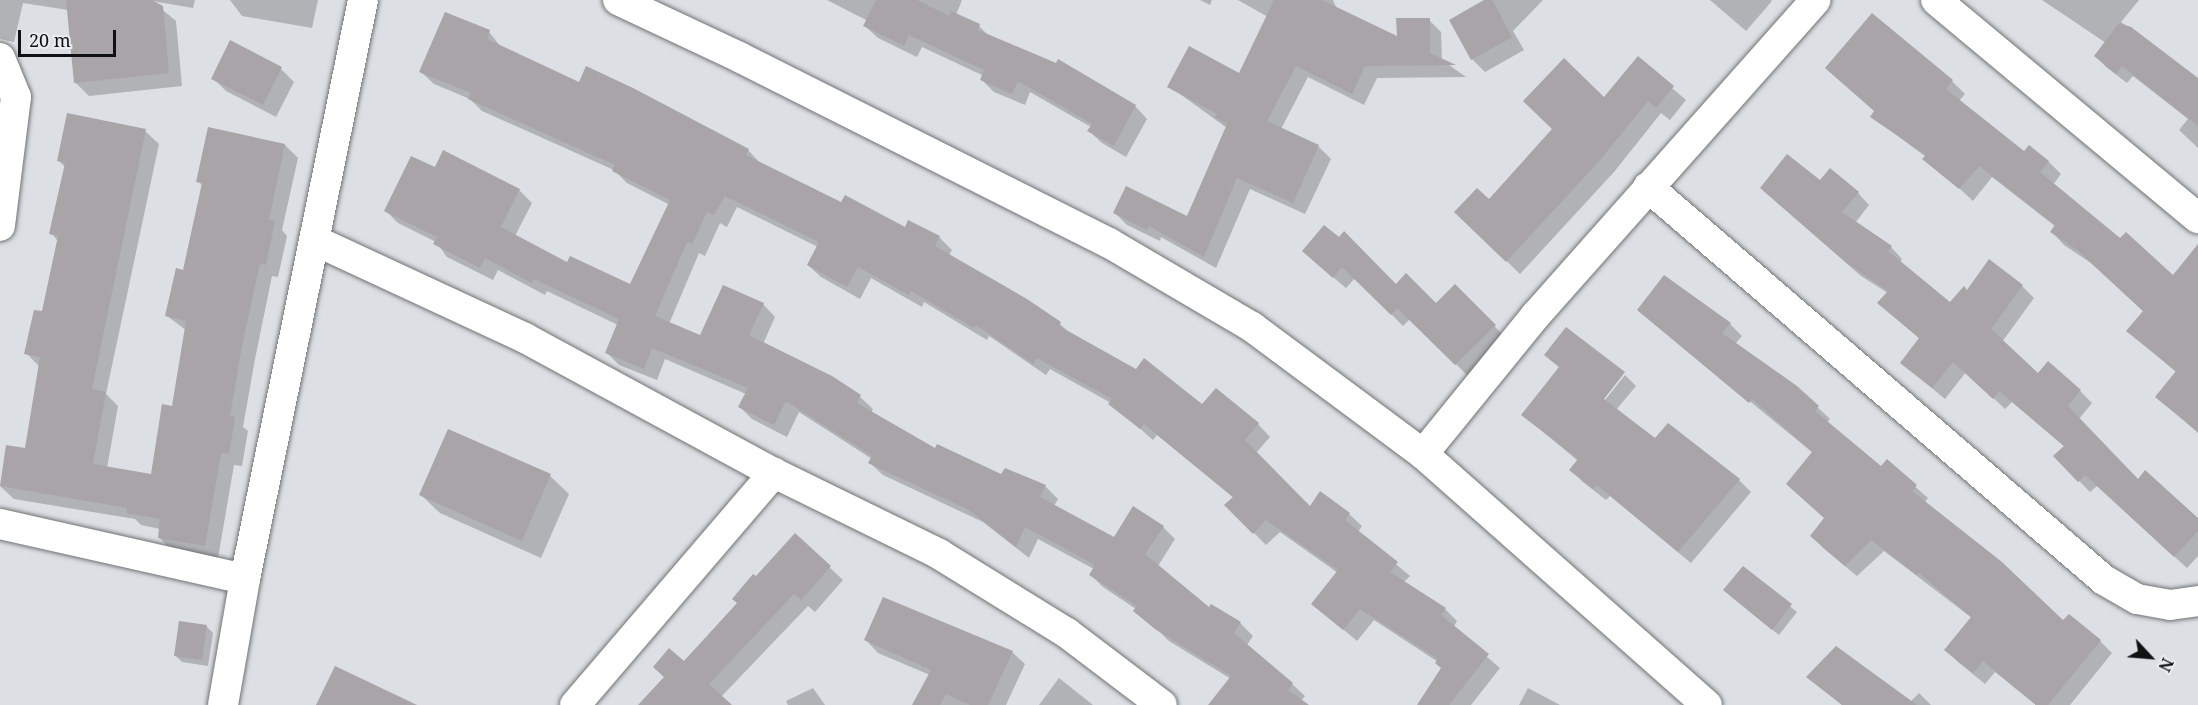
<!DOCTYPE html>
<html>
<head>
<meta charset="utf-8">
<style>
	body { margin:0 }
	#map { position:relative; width:2198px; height:705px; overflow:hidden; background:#dcdfe3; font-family:"Noto Serif",serif }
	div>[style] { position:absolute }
	.shadow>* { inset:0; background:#0003 }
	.building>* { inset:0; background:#a8a4a7 }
	.roads { filter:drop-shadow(0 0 2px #707376) drop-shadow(0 0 2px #707376) }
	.street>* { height:30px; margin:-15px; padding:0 15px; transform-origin:15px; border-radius:15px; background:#fff }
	span { translate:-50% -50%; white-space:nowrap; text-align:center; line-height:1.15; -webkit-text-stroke:4.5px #e9ecf0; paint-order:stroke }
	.north { position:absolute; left:2120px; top:627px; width:60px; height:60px; -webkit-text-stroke:4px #e9ecf0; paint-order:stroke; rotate:116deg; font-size:16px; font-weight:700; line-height:24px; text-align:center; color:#101113 }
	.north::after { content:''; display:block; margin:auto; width:21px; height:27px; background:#101113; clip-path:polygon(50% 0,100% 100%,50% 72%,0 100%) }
	.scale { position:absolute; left:18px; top:30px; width:98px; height:27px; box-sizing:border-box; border:3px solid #101113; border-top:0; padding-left:8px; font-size:18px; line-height:21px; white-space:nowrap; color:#101113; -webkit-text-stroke:4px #e9ecf0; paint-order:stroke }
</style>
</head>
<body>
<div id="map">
	<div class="shadow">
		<i style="clip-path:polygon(0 0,195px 0,193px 8px,152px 1px,176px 21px,182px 86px,89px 96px,75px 82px,68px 10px,23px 3px,14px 42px,0 39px)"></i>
		<i style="clip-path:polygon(230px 0,318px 0,312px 28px,242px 16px)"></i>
		<i style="clip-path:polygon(827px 0,962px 0,956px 15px,979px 26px,990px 37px,1135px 106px,1147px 119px,1126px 157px,1102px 143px,1089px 131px,1091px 127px,1030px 92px,1025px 105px,994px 92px,982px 80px,984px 76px,922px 47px,917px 57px,878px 38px,865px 26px,868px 21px)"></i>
		<i style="clip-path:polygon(1200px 0,1212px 0,1210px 5px)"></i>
		<i style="clip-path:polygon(1238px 0,1333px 0,1337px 9px,1398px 39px,1429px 20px,1441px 32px,1442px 60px,1466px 77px,1377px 78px,1364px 105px,1308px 77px,1281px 129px,1319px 147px,1331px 159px,1305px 214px,1250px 189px,1216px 268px,1161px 237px,1160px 241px,1127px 225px,1115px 213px,1188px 218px,1227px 128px,1169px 86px,1240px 75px,1268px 17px)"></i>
		<i style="clip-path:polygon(1487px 0,1543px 0,1513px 31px,1524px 50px,1485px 72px,1472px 59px)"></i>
		<i style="clip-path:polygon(1710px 0,1771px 0,1772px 1px,1746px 31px)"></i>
		<i style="clip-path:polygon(2042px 0,2139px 0,2121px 22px,2198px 80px,2198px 148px,2179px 130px,2188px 119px,2133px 76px,2127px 83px,2106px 67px,2096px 56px,2106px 43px)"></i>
		<i style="clip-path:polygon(489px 32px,501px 47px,580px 84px,748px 150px,760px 163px,842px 204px,905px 229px,909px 222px,939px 237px,952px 250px,949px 255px,1060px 324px,1072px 335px,1202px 406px,1258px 424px,1270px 437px,1256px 453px,1310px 508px,1349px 514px,1362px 526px,1358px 532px,1410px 576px,1404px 582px,1445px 609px,1457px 621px,1453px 628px,1500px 668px,1471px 705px,1419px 705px,1443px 669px,1438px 662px,1374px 620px,1357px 641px,1313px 604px,1338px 573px,1280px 532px,1266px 545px,1226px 505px,1234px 498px,1157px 435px,1153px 440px,1111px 403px,1050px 369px,1046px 375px,989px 336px,987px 340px,924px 302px,922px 307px,871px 278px,860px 299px,821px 277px,808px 265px,818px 247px,737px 207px,727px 227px,720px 223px,705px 256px,699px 253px,669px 324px,701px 337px,763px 304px,775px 317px,763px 344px,831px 377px,860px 397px,873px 409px,871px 413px,935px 450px,1002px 476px,1045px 486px,1058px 499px,1054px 506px,1114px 539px,1163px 527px,1175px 539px,1158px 566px,1209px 610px,1240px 623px,1253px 636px,1247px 645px,1292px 684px,1305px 696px,1301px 701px,1307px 705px,1210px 705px,1231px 679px,1169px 641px,1136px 609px,1103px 587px,1091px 575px,1094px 569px,1038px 539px,1029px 558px,983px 522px,883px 475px,870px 463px,872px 459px,799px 412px,787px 437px,752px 419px,740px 407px,746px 394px,665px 359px,657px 380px,619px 365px,607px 353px,618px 325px,547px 291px,545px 295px,498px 270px,493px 280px,447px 257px,436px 242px,398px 223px,386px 211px,436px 169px,519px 190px,532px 203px,515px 236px,568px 264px,631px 286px,670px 205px,627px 183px,614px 170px,482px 111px,470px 99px,434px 84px,421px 72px)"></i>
		<i style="clip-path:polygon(1638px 59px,1686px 100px,1670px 120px,1661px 113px,1614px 172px,1520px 274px,1469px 225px,1489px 201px,1605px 99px)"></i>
		<i style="clip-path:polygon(281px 69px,294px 82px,276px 117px,226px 91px,213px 78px)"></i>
		<i style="clip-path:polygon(1952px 81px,1965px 94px,1959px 101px,2024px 154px,2029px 147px,2049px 162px,2061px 174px,2053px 185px,2121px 240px,2173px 277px,2198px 271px,2198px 433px,2157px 397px,2177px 373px,2128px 331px,2144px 312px,2091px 263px,2064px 245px,2052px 232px,2056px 227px,1992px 177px,1973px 201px,1926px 157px,1872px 117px)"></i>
		<i style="clip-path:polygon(145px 131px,159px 144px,106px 394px,118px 406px,107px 468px,152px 475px,173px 408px,186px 330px,167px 316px,184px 271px,203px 186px,198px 181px,285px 145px,298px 158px,282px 230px,287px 236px,278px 277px,272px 276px,255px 359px,243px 427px,248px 431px,242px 466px,234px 465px,218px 558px,172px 551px,159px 537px,160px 529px,141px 525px,135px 519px,14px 499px,0 486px,26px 450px,39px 366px,26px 353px,43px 313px,58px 241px,51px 233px,65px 167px,59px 161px)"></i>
		<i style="clip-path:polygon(1820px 183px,1858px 193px,1869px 205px,1855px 223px,1891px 247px,1902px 259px,1900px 263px,1950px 304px,1967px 292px,2022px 286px,2034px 298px,2002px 342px,2038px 375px,2048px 364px,2080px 391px,2092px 403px,2079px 419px,2138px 481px,2198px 520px,2198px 556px,2187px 568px,2097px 486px,2090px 492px,2055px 456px,2065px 447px,2012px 402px,2005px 409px,1966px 372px,1945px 399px,1902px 363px,1920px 339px,1879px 303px,1888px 293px,1861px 276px,1774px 200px)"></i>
		<i style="clip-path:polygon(1339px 239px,1396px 286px,1436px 305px,1455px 286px,1506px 338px,1468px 376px,1410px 319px,1403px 326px,1355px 278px,1346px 288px,1316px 263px)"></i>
		<i style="clip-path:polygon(1639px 310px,1730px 324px,1742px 336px,1735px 344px,1796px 387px,1830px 419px,1827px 423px,1882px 468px,1887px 462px,1928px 498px,1924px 503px,2063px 623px,2069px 616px,2100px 641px,2112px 653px,2070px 705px,2036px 705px,1995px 672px,1985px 684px,1958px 662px,1946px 650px,1972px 618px,1884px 551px,1857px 576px,1823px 548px,1812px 536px,1826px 519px,1813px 453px)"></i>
		<i style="clip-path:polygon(1546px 355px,1601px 405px,1625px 375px,1636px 386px,1616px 410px,1655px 441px,1739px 480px,1751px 492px,1691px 563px,1610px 496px,1606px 500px,1583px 482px,1571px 470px,1578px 461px,1523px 415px,1560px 368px)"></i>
		<i style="clip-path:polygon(449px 431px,550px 476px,569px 494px,541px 558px,440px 513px,421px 495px)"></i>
		<i style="clip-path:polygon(795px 535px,843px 580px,815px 612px,808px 606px,721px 697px,729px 705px,643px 705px,739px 603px)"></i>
		<i style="clip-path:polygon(1743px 568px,1797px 612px,1779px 635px,1731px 596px)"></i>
		<i style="clip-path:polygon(206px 626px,213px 633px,208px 666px,182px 662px,176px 656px)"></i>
		<i style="clip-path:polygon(866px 640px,1012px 652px,1025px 664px,1006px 705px,913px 705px,930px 675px,878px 653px)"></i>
		<i style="clip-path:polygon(1809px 677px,1910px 702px,1919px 693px,1931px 705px,1842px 705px)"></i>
		<i style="clip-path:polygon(1059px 678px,1093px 705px,1039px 705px)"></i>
		<i style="clip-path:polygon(813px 688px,825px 705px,788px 705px,786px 701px)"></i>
		<i style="clip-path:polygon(1528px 688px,1560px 705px,1519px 705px)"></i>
	</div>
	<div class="building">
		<i style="clip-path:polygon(66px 0,152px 0,163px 6px,169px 73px,74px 83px)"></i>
		<i style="clip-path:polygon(876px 0,917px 0,949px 16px,951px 11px,980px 24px,978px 30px,1056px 63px,1058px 59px,1136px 105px,1114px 146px,1087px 131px,1092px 124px,1018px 81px,1012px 94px,980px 80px,984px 70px,909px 35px,904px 46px,863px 26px)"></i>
		<i style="clip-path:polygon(1274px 0,1322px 0,1397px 36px,1396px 18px,1430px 18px,1430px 53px,1456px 65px,1365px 66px,1352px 94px,1296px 66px,1267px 121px,1319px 145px,1293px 203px,1237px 178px,1204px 257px,1149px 226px,1147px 230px,1113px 213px,1126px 186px,1187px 216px,1227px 124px,1215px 117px,1217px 114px,1167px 87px,1189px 46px,1239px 73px)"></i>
		<i style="clip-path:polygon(1484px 0,1492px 0,1512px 37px,1471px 60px,1449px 20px)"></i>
		<i style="clip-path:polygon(445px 12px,490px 30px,487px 39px,579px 82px,586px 66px,633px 88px,749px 149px,746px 155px,841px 202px,845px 195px,905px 227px,908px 220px,940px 236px,935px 246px,1027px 299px,1061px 322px,1059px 326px,1136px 369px,1144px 358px,1202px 404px,1216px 388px,1259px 423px,1245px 440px,1310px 506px,1320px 491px,1350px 513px,1345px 520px,1398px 562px,1390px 572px,1446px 608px,1441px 615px,1489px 654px,1449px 705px,1417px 705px,1441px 668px,1435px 663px,1438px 659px,1360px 609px,1343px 630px,1311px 604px,1338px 570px,1266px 520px,1253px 534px,1224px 505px,1233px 497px,1144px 424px,1140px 429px,1108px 404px,1112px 399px,1037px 358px,1033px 364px,976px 325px,974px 328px,911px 291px,909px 295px,858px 267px,847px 287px,807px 265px,819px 242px,725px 196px,714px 215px,707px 212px,692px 244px,687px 242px,655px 316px,700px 335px,723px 285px,764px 303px,749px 335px,832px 376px,861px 395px,857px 403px,935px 448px,937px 444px,1001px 474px,1005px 468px,1046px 485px,1040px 497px,1114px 537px,1133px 506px,1164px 526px,1145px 554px,1209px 607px,1211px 604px,1241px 622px,1234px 633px,1293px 683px,1288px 690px,1309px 705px,1208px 705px,1231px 676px,1155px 629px,1133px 611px,1137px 606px,1089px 575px,1095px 565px,1025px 527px,1016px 547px,969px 510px,868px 463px,872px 456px,786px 401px,774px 425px,738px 407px,748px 388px,652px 348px,644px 369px,605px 353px,619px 319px,534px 279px,532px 283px,485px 258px,480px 268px,433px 244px,437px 237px,384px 211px,411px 156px,435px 167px,443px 150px,520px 189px,501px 227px,567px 262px,570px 256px,630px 284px,670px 200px,612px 171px,615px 165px,468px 99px,471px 93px,419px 72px)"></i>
		<i style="clip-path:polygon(1872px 13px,1953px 80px,1946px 89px,2024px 151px,2029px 145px,2049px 161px,2040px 172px,2120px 238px,2126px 232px,2173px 275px,2198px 244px,2198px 432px,2155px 397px,2176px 371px,2126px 331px,2143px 311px,2077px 250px,2050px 232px,2055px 225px,1979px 166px,1959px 189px,1922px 159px,1926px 155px,1870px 117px,1874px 111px,1825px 68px)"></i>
		<i style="clip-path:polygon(2119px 23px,2131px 27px,2198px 78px,2198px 126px,2122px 66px,2116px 74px,2094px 56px)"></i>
		<i style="clip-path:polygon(230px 40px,282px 67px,263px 105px,211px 79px)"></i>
		<i style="clip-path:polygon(1638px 56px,1674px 86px,1656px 108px,1648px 101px,1601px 159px,1506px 262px,1454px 212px,1477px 188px,1489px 199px,1552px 129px,1523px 101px,1564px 58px,1604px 97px)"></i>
		<i style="clip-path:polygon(67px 113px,146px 129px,92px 389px,106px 392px,93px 464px,151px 474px,162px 404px,172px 406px,186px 321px,165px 316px,176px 268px,183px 270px,202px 183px,196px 182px,208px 127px,285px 144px,269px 220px,275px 221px,266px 265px,260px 263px,242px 346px,230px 416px,235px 417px,229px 454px,221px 453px,205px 546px,158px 538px,160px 519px,126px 513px,127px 508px,0 486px,6px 445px,25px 448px,40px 357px,24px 354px,34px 310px,42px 311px,58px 236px,49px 234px,65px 163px,57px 161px)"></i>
		<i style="clip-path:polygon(1787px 154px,1820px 180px,1830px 168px,1859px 192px,1842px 212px,1892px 246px,1888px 251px,1950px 302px,1964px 286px,1967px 290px,1989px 259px,2023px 285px,1991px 329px,2038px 373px,2048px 361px,2081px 390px,2068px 406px,2138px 479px,2145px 470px,2198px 518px,2198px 531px,2174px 557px,2085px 475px,2078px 482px,2053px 456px,2064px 446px,1999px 391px,1993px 399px,1953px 362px,1932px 388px,1900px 363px,1919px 338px,1877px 303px,1888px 291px,1848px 264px,1760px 188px)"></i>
		<i style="clip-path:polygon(1324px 225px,1339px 237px,1344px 231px,1396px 284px,1406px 273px,1436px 303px,1455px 284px,1496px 325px,1455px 365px,1397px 308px,1391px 315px,1342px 267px,1333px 278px,1302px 251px)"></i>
		<i style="clip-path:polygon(1664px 275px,1731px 323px,1722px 333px,1797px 386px,1819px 406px,1815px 411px,1881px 466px,1887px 459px,1917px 485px,1912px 491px,2002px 562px,2063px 620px,2069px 614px,2101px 640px,2048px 705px,2036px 705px,1983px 661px,1973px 673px,1944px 650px,1971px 617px,1919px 573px,1917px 575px,1871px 540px,1845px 566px,1810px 536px,1824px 518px,1786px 484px,1812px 452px,1752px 399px,1749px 403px,1637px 310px)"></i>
		<i style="clip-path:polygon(1566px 327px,1625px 372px,1604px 399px,1655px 438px,1668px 423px,1740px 479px,1678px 552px,1597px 485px,1593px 489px,1569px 470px,1578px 459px,1521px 415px,1559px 367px,1544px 355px)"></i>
		<i style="clip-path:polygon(448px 429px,551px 474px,522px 541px,419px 495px)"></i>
		<i style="clip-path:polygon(795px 533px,831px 566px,801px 600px,794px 594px,709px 684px,732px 705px,638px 705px,664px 677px,653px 667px,669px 648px,684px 661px,737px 603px,732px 599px,753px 574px,756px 576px)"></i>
		<i style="clip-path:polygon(1743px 566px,1792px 604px,1772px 630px,1723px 590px)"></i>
		<i style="clip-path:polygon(883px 597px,1013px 651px,988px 705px,970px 705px,946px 694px,940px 705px,912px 705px,931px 670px,864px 640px)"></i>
		<i style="clip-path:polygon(179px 621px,207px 625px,202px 660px,174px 656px)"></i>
		<i style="clip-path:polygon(1836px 646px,1917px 705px,1842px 705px,1806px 677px)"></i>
		<i style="clip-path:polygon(335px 666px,417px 705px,316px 705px)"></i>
	</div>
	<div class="roads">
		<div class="street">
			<i style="left:618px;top:0;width:134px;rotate:25.2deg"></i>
			<i style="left:739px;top:57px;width:414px;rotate:26.7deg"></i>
			<i style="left:1109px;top:243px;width:166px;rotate:30.4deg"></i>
			<i style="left:1252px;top:327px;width:213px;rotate:36.6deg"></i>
			<i style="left:1423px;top:454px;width:379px;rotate:41.5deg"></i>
			<i style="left:1936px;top:0;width:341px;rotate:39.8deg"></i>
			<i style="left:0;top:58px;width:42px;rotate:67.7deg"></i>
			<i style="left:16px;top:97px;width:130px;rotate:97.1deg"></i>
			<i style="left:1648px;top:187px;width:602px;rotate:40.76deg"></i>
			<i style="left:2104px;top:580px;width:38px;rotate:30deg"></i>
			<i style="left:2137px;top:599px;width:34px;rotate:10deg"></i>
			<i style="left:2170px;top:605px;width:28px;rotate:-8deg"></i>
			<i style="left:316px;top:241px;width:230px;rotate:24.9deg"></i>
			<i style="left:525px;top:338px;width:283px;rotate:28.5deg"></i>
			<i style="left:774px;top:473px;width:184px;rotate:26.1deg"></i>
			<i style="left:939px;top:554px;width:150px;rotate:31.7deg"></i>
			<i style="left:1067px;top:633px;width:119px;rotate:37.2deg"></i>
			<i style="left:1423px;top:454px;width:179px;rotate:-50.9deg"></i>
			<i style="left:1536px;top:315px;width:421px;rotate:-48.4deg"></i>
			<i style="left:0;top:524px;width:251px;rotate:12.7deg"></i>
			<i style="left:223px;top:705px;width:128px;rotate:-80.1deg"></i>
			<i style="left:245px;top:579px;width:591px;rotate:-78.48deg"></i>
			<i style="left:575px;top:705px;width:306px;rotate:-49.4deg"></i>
		</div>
	</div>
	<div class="north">N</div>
	<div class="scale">20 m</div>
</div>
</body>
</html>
